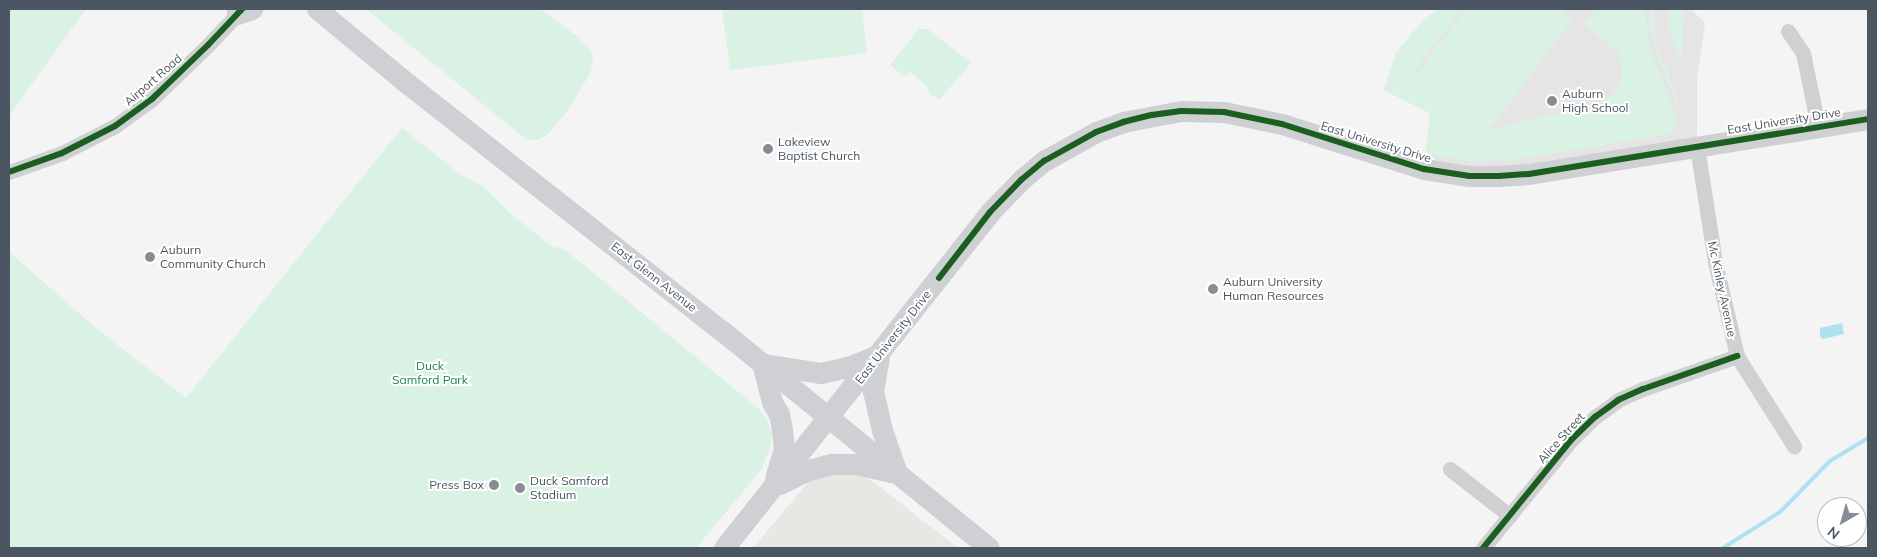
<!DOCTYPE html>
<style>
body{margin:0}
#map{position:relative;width:1877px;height:557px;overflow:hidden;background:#f4f4f4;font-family:Mulish,sans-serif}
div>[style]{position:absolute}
.commercial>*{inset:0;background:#e8e7e3}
.education>*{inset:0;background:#e6e5e6}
.green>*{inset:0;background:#d9f2e3}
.water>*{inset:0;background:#aee2f0}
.stream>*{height:4px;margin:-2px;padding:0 2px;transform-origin:2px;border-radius:2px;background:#aee2f0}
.street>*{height:15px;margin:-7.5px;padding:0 7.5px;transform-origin:7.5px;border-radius:7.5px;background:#ced0d2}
.secondary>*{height:21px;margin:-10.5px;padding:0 10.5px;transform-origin:10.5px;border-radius:10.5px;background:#ced0d4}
.cycleway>*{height:6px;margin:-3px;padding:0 3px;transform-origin:3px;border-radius:3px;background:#1b5e20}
.dots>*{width:14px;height:14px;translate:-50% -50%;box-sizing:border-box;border:2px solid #fff;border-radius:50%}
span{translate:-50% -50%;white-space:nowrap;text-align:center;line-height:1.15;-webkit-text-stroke:4px #fff;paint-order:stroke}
.street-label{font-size:12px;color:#4a5661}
.poi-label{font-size:12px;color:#4a5661}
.left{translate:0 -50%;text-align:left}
.right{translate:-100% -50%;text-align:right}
.park-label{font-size:12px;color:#17864f}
.frame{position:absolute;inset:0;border:10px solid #4a5661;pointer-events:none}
.north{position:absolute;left:1817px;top:497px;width:50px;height:50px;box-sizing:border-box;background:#fff;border:1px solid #b7bbc0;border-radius:50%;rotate:218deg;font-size:14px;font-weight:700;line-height:20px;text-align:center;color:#4a5661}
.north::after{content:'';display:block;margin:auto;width:18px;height:22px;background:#868d94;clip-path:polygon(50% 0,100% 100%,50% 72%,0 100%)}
</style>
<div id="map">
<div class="commercial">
<div style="clip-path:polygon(862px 473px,958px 548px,753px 548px,810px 480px,819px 475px)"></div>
</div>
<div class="education">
<div style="clip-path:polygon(1441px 9px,1691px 9px,1705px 23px,1697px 79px,1697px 147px,1529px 174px,1424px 169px,1430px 113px,1384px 90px,1396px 53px,1426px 17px)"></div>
</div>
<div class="green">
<div style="clip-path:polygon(9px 9px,86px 9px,9px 116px)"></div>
<div style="clip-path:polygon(366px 9px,540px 9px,577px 36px,590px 49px,593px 58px,591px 72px,568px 110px,550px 132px,539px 140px,527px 140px)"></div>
<div style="clip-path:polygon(722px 9px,862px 9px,867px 53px,730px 70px)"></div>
<div style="clip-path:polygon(1442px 9px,1462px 9px,1415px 70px,1417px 73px,1466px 9px,1559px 9px,1573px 19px,1490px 128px,1502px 128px,1541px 116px,1577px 114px,1598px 107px,1614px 93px,1621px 82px,1622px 64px,1618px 52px,1584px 24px,1596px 9px,1645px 9px,1651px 53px,1672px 104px,1677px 125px,1668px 134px,1514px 160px,1466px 161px,1426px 153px,1430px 113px,1384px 90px,1396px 53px,1426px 17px)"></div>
<div style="clip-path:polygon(1649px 9px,1653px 9px,1657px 47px,1678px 100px,1677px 104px,1658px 59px,1650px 26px)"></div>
<div style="clip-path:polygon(1670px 9px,1683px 9px,1682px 56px,1679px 58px,1668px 19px)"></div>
<div style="clip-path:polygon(919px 29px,928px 29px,971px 63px,940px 99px,931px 95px,925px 84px,910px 72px,905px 77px,890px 65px)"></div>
<div style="clip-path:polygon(402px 128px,461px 175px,483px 186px,512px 215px,554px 248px,558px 247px,568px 252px,759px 409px,767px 420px,772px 435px,770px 448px,761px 470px,696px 548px,9px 548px,9px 252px,96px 328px,186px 398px)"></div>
</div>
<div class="water">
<div style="clip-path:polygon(1842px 323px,1844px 334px,1823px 339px,1820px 337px,1820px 328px)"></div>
</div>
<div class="stream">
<div style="left:1723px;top:548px;width:67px;rotate:-32.3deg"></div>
<div style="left:1780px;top:512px;width:71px;rotate:-45.6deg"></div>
<div style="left:1830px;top:461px;width:44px;rotate:-31.2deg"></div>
</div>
<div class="street">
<div style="left:1788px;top:31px;width:27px;rotate:56deg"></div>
<div style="left:1803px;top:53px;width:75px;rotate:78.4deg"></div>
<div style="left:1697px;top:147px;width:116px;rotate:81.1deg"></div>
<div style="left:1715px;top:262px;width:97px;rotate:76.8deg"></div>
<div style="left:1737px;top:356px;width:107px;rotate:57.7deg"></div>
<div style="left:9px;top:172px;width:56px;rotate:-19.7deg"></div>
<div style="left:62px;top:153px;width:59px;rotate:-27deg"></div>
<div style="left:115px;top:126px;width:46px;rotate:-36.1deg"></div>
<div style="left:152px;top:99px;width:78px;rotate:-44deg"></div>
<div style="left:208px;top:45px;width:50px;rotate:-46.6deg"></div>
<div style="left:1450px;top:469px;width:76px;rotate:38.1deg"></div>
<div style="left:1483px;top:548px;width:141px;rotate:-50.8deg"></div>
<div style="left:1572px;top:439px;width:32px;rotate:-44deg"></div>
<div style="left:1595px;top:417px;width:29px;rotate:-36deg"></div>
<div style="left:1618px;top:400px;width:27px;rotate:-24deg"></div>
<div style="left:1643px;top:389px;width:100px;rotate:-19.3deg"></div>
</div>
<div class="secondary">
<div style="left:237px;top:9px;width:5px;rotate:90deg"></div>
<div style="left:237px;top:14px;width:16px;rotate:-18deg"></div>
<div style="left:317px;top:9px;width:118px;rotate:39.5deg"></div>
<div style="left:408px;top:84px;width:398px;rotate:38.2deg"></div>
<div style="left:721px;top:330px;width:345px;rotate:39.1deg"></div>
<div style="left:879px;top:357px;width:35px;rotate:100deg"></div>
<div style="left:873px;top:391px;width:40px;rotate:77deg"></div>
<div style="left:882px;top:430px;width:46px;rotate:70.8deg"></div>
<div style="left:762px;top:363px;width:40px;rotate:75.6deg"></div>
<div style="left:772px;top:402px;width:14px;rotate:60deg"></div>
<div style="left:779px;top:414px;width:16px;rotate:79deg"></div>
<div style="left:782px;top:430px;width:19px;rotate:84deg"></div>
<div style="left:784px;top:449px;width:30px;rotate:107deg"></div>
<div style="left:764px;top:364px;width:58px;rotate:9deg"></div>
<div style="left:821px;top:373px;width:28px;rotate:-13deg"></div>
<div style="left:848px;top:367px;width:31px;rotate:-22deg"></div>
<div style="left:780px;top:484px;width:28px;rotate:-27deg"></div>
<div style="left:805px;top:471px;width:28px;rotate:-15deg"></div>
<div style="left:832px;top:464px;width:24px"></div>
<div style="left:856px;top:464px;width:37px;rotate:13deg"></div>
<div style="left:724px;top:548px;width:429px;rotate:-51.6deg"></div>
<div style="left:990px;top:212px;width:45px;rotate:-45.9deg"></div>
<div style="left:1021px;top:180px;width:30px;rotate:-40deg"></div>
<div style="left:1044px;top:161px;width:60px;rotate:-29.1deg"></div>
<div style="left:1096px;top:132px;width:29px;rotate:-20deg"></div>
<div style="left:1123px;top:122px;width:59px;rotate:-10.7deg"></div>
<div style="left:1181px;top:111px;width:43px;rotate:1.3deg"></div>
<div style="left:1224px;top:112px;width:59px;rotate:11.7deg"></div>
<div style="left:1282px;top:124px;width:149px;rotate:17.6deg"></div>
<div style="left:1424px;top:169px;width:46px;rotate:8.8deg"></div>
<div style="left:1469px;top:176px;width:30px"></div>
<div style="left:1499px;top:176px;width:30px;rotate:-4deg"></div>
<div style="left:1529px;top:174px;width:343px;rotate:-9.2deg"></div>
</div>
<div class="cycleway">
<div style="left:9px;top:172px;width:56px;rotate:-19.7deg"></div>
<div style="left:62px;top:153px;width:59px;rotate:-27deg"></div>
<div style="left:115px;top:126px;width:46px;rotate:-36.1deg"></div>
<div style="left:152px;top:99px;width:78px;rotate:-44deg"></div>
<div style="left:208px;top:45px;width:50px;rotate:-46.6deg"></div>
<div style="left:939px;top:278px;width:83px;rotate:-52.3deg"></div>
<div style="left:990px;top:212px;width:45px;rotate:-45.9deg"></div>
<div style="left:1021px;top:180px;width:30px;rotate:-40deg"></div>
<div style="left:1044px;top:161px;width:60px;rotate:-29.1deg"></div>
<div style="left:1096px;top:132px;width:29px;rotate:-20deg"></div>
<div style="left:1123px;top:122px;width:30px;rotate:-14deg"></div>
<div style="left:1152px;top:115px;width:29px;rotate:-8deg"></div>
<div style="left:1181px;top:111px;width:43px;rotate:1.3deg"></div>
<div style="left:1224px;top:112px;width:59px;rotate:11.7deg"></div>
<div style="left:1282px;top:124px;width:149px;rotate:17.6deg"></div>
<div style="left:1424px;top:169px;width:46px;rotate:8.8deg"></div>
<div style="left:1469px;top:176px;width:30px"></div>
<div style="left:1499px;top:176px;width:30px;rotate:-4deg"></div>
<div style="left:1529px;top:174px;width:343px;rotate:-9.2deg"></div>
<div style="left:1483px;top:548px;width:141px;rotate:-50.8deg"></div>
<div style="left:1572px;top:439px;width:32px;rotate:-44deg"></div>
<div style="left:1595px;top:417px;width:29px;rotate:-36deg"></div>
<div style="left:1618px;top:400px;width:27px;rotate:-24deg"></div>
<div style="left:1643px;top:389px;width:100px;rotate:-19.3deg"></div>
</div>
<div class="dots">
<div style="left:1552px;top:101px;background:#868d94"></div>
<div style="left:768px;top:149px;background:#868d94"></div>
<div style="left:150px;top:257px;background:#868d94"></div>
<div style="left:1213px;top:289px;background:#868d94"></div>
<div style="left:494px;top:485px;background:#868d94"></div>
<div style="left:520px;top:488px;background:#868d94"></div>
</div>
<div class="street-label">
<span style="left:153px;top:80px;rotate:-41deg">Airport Road</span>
<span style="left:1784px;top:121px;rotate:-9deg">East University Drive</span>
<span style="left:1376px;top:142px;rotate:17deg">East University Drive</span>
<span style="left:654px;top:277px;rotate:38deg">East Glenn Avenue</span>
<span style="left:1722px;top:289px;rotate:78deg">Mc Kinley Avenue</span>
<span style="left:893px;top:337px;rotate:-52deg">East University Drive</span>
<span style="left:1561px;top:438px;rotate:-48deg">Alice Street</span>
</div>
<div class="poi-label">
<span class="left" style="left:1562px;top:101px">Auburn<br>High School</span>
<span class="left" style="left:778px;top:149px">Lakeview<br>Baptist Church</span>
<span class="left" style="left:160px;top:257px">Auburn<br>Community Church</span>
<span class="left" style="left:1223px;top:289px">Auburn University<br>Human Resources</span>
<span class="left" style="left:530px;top:488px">Duck Samford<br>Stadium</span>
<span class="right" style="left:484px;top:485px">Press Box</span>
</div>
<div class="park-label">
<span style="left:430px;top:373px">Duck<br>Samford Park</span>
</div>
<div class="frame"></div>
<div class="north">N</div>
</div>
